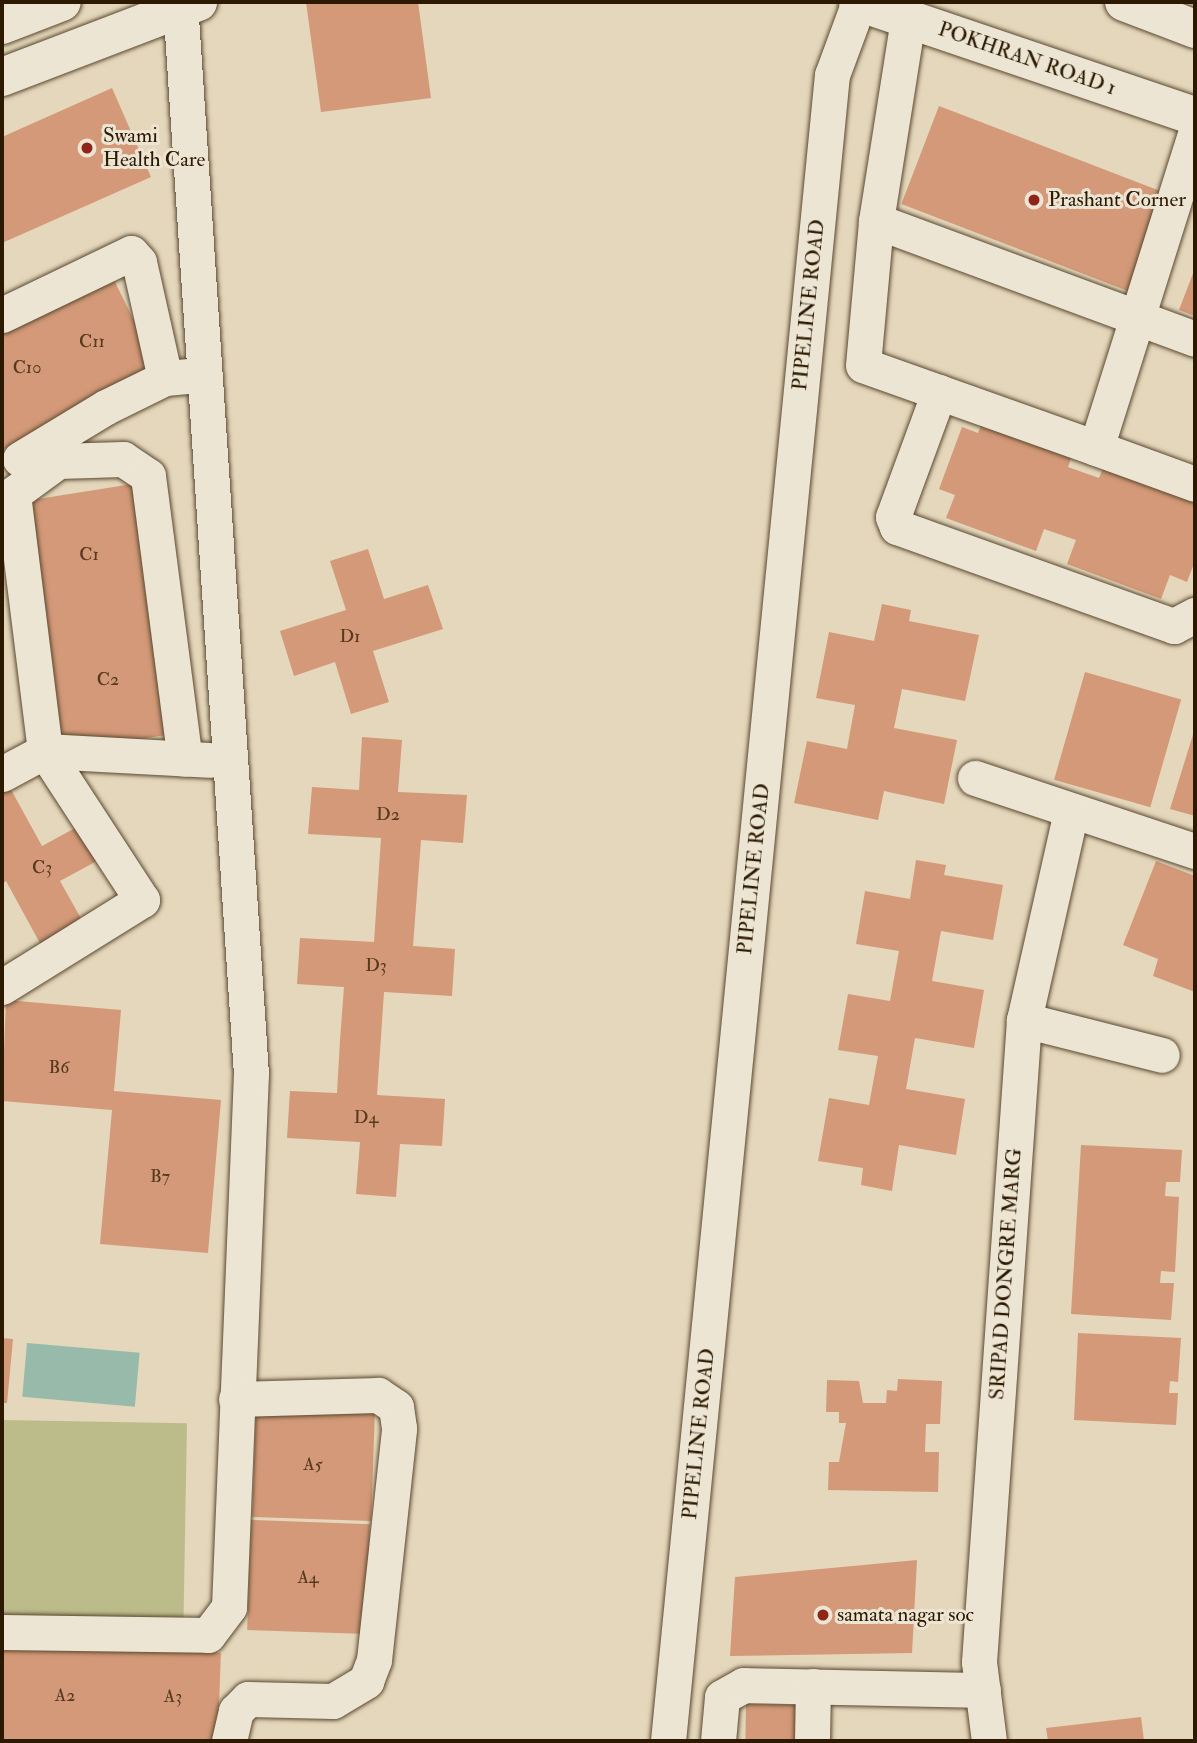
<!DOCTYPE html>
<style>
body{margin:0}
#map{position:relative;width:1197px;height:1743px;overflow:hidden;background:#e4d7bb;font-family:"IM FELL Double Pica",serif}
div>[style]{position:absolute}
.green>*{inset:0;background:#bcbc8b;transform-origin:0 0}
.water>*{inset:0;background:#97baaa;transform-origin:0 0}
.building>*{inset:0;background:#d39978;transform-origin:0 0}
.roads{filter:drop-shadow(0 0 2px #5a482f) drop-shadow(0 0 2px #5a482f)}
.minor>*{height:35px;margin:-17.5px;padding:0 17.5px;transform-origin:17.5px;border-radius:17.5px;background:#ede5d3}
.tertiary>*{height:38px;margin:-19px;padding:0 19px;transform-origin:19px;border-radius:19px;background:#ede5d3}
.secondary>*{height:38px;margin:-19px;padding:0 19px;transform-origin:19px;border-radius:19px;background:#ede5d3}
.dots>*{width:19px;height:19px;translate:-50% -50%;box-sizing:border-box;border:4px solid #ede5d3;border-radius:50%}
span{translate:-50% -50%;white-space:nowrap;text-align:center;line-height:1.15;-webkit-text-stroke:6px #ede5d3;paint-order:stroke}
.number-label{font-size:18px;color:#56391e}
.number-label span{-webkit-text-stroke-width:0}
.street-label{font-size:21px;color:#2c1900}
.poi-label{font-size:21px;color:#2c1900}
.left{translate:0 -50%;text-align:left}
.frame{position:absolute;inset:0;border:4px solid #2c1900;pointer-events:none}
</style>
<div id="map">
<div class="green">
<div style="left:2px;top:1420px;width:185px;height:195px;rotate:1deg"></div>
</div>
<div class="water">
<div style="left:27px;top:1343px;width:113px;height:54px;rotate:5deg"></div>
</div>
<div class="building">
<div style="clip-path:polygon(306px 2px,418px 2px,431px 98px,321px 112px)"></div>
<div style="clip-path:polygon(112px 88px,151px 177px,2px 243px,2px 137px)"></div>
<div style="left:939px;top:106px;width:246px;height:105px;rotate:21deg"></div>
<div style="clip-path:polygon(1195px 268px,1195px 316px,1179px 310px)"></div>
<div style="clip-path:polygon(109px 270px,159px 371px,2px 450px,2px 324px)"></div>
<div style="clip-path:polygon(985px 415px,1075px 448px,1068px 467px,1099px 478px,1108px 456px,1195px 488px,1195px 561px,1187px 582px,1170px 575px,1161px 599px,1067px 564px,1076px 540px,1044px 529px,1036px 551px,946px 518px,955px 495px,939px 489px,962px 427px,978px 433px)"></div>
<div style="left:139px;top:483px;width:253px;height:120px;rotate:81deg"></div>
<div style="clip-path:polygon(368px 549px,384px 599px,428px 585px,443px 629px,373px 651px,389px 702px,351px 714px,335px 662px,294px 676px,280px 631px,346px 610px,330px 561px)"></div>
<div style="clip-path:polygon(882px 604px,911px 610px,909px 621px,979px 635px,965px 701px,902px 689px,894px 728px,957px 740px,944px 804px,884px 791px,878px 820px,794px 803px,807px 741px,847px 749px,855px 705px,816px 698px,829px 632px,874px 641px)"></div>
<div style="left:1085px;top:672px;width:100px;height:112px;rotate:16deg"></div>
<div style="clip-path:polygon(1195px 728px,1195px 816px,1170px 809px)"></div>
<div style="clip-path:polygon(362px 737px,402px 740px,398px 792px,467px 795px,463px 843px,421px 840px,413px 946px,455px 949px,452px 996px,384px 992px,377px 1095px,445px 1099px,442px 1146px,400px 1144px,396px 1197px,356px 1194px,360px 1142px,287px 1138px,290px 1091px,337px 1093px,340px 1040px,344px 987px,297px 984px,300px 938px,374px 942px,381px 838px,308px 834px,312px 787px,359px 790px)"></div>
<div style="clip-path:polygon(9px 786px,42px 846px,88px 821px,106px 856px,60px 881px,83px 922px,41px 945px,6px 881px,2px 884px,2px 790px)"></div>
<div style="clip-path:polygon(916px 860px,946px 865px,944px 875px,1003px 885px,993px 940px,941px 931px,932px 981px,984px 990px,974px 1048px,915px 1038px,906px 1089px,965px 1099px,956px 1155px,899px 1145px,892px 1191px,861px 1185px,863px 1168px,818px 1161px,829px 1098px,869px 1105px,878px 1056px,838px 1050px,848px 994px,890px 1001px,899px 951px,856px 944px,865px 891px,910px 899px)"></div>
<div style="clip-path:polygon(1156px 861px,1195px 876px,1195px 992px,1153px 976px,1158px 959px,1123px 945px)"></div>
<div style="clip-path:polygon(6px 1000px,121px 1010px,114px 1091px,221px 1100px,208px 1253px,100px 1244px,112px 1110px,2px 1101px)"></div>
<div style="clip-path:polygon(1081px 1145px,1182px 1150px,1180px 1182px,1166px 1182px,1165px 1196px,1179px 1197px,1175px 1272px,1161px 1271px,1160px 1283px,1174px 1283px,1171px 1320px,1071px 1314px)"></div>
<div style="clip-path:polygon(1078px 1333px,1181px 1338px,1178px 1382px,1170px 1381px,1169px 1393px,1178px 1393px,1176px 1425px,1074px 1420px)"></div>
<div style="clip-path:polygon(2px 1338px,13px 1339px,7px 1403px,2px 1403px)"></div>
<div style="clip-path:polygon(898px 1379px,942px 1381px,940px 1424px,926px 1424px,925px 1452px,939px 1452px,938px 1492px,828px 1490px,829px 1462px,839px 1462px,846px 1423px,839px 1423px,839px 1412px,826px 1412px,827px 1380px,859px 1381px,863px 1403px,886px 1403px,887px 1390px,897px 1391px)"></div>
<div style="left:256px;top:1407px;width:119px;height:110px;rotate:2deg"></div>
<div style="left:251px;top:1520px;width:119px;height:110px;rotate:2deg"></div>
<div style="clip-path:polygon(917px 1560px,912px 1653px,730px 1656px,735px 1577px)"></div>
<div style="left:2px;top:1645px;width:219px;height:96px;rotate:2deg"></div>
<div style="left:746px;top:1704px;width:52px;height:37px;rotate:1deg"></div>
<div style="clip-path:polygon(1141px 1717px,1144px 1741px,1048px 1741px,1046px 1728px)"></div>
</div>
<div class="roads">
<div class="minor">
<div style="left:1195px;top:134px;width:329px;rotate:107.5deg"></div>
<div style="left:1096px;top:448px;width:105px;rotate:20deg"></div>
<div style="left:876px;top:221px;width:204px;rotate:-81deg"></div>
<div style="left:2px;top:315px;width:143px;rotate:-25.7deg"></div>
<div style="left:131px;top:253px;width:12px;rotate:48deg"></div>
<div style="left:139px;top:262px;width:119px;rotate:77.4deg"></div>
<div style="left:939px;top:392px;width:133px;rotate:110.2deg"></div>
<div style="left:893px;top:517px;width:11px;rotate:68deg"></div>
<div style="left:897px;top:527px;width:294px;rotate:19.7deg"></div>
<div style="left:1174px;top:626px;width:24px;rotate:-28deg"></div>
<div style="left:1096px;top:448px;width:247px;rotate:-160.4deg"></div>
<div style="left:863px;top:365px;width:145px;rotate:-84.8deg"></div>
<div style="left:876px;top:221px;width:340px;rotate:20.3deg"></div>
<div style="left:20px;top:459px;width:100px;rotate:-31.2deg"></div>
<div style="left:106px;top:407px;width:66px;rotate:-26.2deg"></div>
<div style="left:165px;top:378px;width:22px;rotate:-5deg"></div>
<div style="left:2px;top:774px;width:49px;rotate:-28.1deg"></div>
<div style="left:45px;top:751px;width:164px;rotate:3.1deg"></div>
<div style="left:975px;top:778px;width:232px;rotate:18.4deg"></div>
<div style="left:2px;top:987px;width:165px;rotate:-31.9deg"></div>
<div style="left:142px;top:900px;width:178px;rotate:-123.1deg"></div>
<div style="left:45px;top:751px;width:259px;rotate:-97.1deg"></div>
<div style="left:13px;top:494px;width:56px;rotate:-36.3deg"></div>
<div style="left:58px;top:461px;width:65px;rotate:-1.8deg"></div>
<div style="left:123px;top:459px;width:30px;rotate:34deg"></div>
<div style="left:148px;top:476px;width:285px;rotate:82.6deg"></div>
<div style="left:1024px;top:1020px;width:142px;rotate:14.2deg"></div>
<div style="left:2px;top:1632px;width:206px;rotate:0.8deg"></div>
<div style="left:208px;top:1635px;width:35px;rotate:-53deg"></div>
<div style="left:229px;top:1607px;width:533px;rotate:-87.64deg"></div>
<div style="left:251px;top:1074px;width:1074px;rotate:-93.79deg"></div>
<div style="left:229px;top:1741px;width:31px;rotate:-77deg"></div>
<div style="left:236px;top:1711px;width:17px;rotate:-45deg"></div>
<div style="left:248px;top:1699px;width:85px;rotate:1.3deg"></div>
<div style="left:333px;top:1701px;width:39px;rotate:-31deg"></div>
<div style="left:366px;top:1681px;width:22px;rotate:-69deg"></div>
<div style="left:374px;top:1660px;width:233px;rotate:-83.8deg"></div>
<div style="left:399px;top:1428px;width:21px;rotate:-98deg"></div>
<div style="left:396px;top:1407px;width:22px;rotate:-146deg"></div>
<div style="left:378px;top:1395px;width:142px;rotate:178.4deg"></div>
<div style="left:668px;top:1741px;width:1674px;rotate:-84.38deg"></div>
<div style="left:832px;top:75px;width:78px;rotate:-69.7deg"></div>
<div style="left:718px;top:1741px;width:44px;rotate:-84.8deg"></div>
<div style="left:722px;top:1697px;width:25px;rotate:-29deg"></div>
<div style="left:744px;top:1685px;width:239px;rotate:1.2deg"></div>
<div style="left:812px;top:1741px;width:55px;rotate:-89deg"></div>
<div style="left:989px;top:1741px;width:80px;rotate:-97.2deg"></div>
<div style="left:979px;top:1662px;width:644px;rotate:-85.99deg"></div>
<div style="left:1024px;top:1020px;width:214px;rotate:-77.3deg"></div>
</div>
<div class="tertiary">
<div style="left:2px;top:25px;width:64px;rotate:-21deg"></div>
<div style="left:2px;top:77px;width:210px;rotate:-20.9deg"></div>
</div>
<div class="secondary">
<div style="left:858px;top:2px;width:356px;rotate:18.7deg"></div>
<div style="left:1124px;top:2px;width:76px;rotate:20.8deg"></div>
</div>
</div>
<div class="dots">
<div style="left:87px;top:148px;background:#8f2418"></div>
<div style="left:1034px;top:200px;background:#8f2418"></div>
<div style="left:823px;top:1615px;background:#8f2418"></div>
</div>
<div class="number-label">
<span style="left:92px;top:342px">C11</span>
<span style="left:27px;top:368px">C10</span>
<span style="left:89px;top:555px">C1</span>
<span style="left:350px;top:637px">D1</span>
<span style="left:108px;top:680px">C2</span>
<span style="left:388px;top:815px">D2</span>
<span style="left:42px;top:868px">C3</span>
<span style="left:376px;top:966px">D3</span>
<span style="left:59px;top:1068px">B6</span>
<span style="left:366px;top:1118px">D4</span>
<span style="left:160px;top:1177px">B7</span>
<span style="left:313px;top:1465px">A5</span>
<span style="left:308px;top:1578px">A4</span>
<span style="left:65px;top:1696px">A2</span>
<span style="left:173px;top:1697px">A3</span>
</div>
<div class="street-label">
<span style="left:1027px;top:59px;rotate:19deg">POKHRAN ROAD 1</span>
<span style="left:809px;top:305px;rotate:-84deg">PIPELINE ROAD</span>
<span style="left:754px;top:869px;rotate:-84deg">PIPELINE ROAD</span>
<span style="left:1006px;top:1274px;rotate:-86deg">SRIPAD DONGRE MARG</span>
<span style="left:699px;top:1434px;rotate:-84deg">PIPELINE ROAD</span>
</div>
<div class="poi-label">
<span class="left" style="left:103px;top:148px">Swami<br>Health Care</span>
<span class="left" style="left:1048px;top:200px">Prashant Corner</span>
<span class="left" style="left:837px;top:1615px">samata nagar soc</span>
</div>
<div class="frame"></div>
</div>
